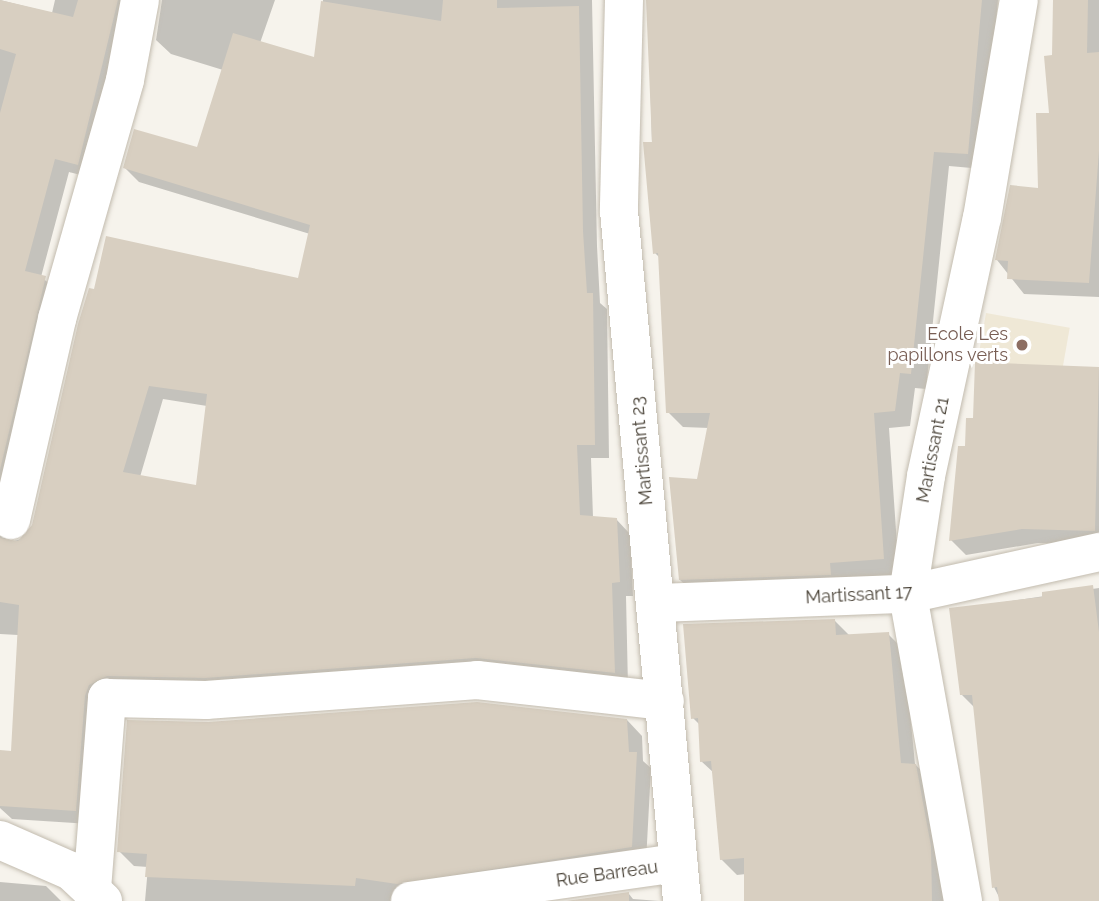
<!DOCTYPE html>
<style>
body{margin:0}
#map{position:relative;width:1099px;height:901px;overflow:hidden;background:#f6f3ec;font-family:Raleway,sans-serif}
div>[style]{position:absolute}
.education>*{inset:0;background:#efe8d6;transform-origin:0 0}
.shadow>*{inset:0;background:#0003}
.building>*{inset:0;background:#d8cfc1}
.roads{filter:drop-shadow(0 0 2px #c2bbae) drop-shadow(0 0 2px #c2bbae)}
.street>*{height:38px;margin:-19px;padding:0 19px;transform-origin:19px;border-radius:19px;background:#fff}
.dots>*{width:19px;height:19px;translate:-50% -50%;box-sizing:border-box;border:4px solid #fff;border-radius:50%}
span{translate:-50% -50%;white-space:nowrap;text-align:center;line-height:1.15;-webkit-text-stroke:6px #fff;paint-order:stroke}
.education-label{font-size:18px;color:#785e54}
.right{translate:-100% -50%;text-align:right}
.street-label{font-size:18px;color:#4b4439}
</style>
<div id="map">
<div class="education">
<div style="left:986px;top:313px;width:85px;height:50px;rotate:10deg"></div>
</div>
<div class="shadow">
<div style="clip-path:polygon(evenodd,0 0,52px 13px,55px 0,137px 0,92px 178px,69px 172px,41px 277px,60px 292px,3px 530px,7px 543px,28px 537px,34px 526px,80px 325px,299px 280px,310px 234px,139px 182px,125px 168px,199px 149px,223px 70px,171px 54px,156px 40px,162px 0,275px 0,260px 43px,316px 60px,323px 0,592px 0,597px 246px,600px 303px,607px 309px,609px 458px,591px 458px,593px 517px,616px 519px,630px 534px,633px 596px,626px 596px,628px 687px,122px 690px,90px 824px,12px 819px,0 808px,0 762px,12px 753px,18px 635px,0 634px,0 0,163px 399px,207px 406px,197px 487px,140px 477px,163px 399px)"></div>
<div style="clip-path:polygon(648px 0,998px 0,983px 169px,949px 166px,926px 389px,915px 388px,910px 426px,889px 428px,899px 574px,696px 595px,680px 580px,709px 428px,683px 427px,668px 412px,660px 258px,655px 253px)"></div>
<div style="clip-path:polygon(1055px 0,1099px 0,1099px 297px,1024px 294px,997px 260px,1040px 189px,1051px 114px)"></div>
<div style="clip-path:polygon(977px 364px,1099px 369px,1099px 545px,1038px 543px,966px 555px,951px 540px,974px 420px)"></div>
<div style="clip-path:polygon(1099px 588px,1099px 901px,1001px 901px,994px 887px,975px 708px,962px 695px,951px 610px)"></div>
<div style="clip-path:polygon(834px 620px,850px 636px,888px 634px,904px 650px,915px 764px,931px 781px,947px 901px,746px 901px,746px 874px,737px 875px,721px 859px,714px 773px,701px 761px,700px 725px,693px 718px)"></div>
<div style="clip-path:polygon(627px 720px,642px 736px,643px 761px,651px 768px,646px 862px,413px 901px,145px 901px,148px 867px,134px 866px,119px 851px,208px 724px)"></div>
<div style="clip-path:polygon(0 882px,46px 886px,61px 901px,0 901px)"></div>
<div style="clip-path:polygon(629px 894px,633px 899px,660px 901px,578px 901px)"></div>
</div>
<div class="building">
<div style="clip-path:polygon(0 0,73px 17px,78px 0,118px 0,78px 165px,55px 159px,25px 271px,46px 276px,0 470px,0 113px,16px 54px,0 49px)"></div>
<div style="clip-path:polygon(evenodd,443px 0,497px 0,497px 8px,579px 6px,583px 231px,587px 293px,593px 293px,595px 445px,577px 445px,580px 515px,617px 518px,620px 582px,612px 583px,615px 673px,476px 658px,205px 678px,107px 676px,89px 685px,85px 696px,76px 811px,0 806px,0 750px,11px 751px,19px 605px,0 602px,0 538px,18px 541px,32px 525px,78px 324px,89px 288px,94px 289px,106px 236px,298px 278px,310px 225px,123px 168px,134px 129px,197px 147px,233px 33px,314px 57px,321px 1px,441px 21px,443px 0,149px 386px,207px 394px,196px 485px,123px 472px,149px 386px)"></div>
<div style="clip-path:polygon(646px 0,982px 0,968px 154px,934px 152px,911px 374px,900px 373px,895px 411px,874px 413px,884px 559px,830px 563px,831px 575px,679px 580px,669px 477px,697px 479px,710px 413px,666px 413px,658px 253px,653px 254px,643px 142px,652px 142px)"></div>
<div style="clip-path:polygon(1053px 0,1088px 0,1087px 53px,1099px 52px,1099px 151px,1089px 283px,1007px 279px,1008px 261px,995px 260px,1010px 185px,1038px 188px,1036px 113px,1049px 113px,1044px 56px,1052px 55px)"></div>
<div style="clip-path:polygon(975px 362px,1099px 367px,1095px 531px,1022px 529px,949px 541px,958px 446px,965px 446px,966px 418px,973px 418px)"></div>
<div style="clip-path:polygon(1093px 585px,1099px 632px,1099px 901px,999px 901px,997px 887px,992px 888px,972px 695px,960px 695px,949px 608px,1042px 597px,1042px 592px)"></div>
<div style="clip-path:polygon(835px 619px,836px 635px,889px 632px,901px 763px,916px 764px,931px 846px,932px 901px,744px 901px,744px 858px,720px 860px,711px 761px,700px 762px,698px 718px,691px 719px,683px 624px)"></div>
<div style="clip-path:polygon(477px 702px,627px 719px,629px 752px,637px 752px,632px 847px,397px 884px,356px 878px,355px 886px,145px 877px,147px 854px,117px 852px,127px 720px,208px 722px)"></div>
<div style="clip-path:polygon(629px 892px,629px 901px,566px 901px)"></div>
</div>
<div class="roads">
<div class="street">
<div style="left:624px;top:0;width:211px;rotate:91.4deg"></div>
<div style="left:619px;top:211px;width:693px;rotate:84.78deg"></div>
<div style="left:11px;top:520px;width:206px;rotate:-77.1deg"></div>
<div style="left:57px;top:319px;width:248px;rotate:-74.1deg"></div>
<div style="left:125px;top:80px;width:81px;rotate:-79.4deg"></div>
<div style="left:657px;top:603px;width:251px;rotate:-2.1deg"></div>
<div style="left:908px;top:594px;width:196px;rotate:-12.4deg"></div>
<div style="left:0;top:840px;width:77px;rotate:23.6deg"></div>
<div style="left:71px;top:871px;width:44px;rotate:43.2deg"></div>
<div style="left:92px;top:889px;width:192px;rotate:-85.5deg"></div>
<div style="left:107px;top:698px;width:99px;rotate:1.2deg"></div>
<div style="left:206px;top:700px;width:272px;rotate:-4.2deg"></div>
<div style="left:477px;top:680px;width:189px;rotate:6.4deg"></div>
<div style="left:410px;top:901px;width:271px;rotate:-8.1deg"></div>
<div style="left:963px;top:901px;width:312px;rotate:-100.2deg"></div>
<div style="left:908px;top:594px;width:119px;rotate:-81.3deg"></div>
<div style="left:926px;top:476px;width:264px;rotate:-77.8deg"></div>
<div style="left:982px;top:218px;width:221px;rotate:-80.4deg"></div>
</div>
</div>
<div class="dots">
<div style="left:1022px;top:345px;background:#8d6e63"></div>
</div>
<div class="education-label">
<span class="right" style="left:1008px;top:345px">Ecole Les<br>papillons verts</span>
</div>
<div class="street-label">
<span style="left:933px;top:450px;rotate:-79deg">Martissant 21</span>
<span style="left:642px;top:451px;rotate:-95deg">Martissant 23</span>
<span style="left:859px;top:595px;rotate:-3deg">Martissant 17</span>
<span style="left:607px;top:874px;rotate:-8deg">Rue Barreau</span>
</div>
</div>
